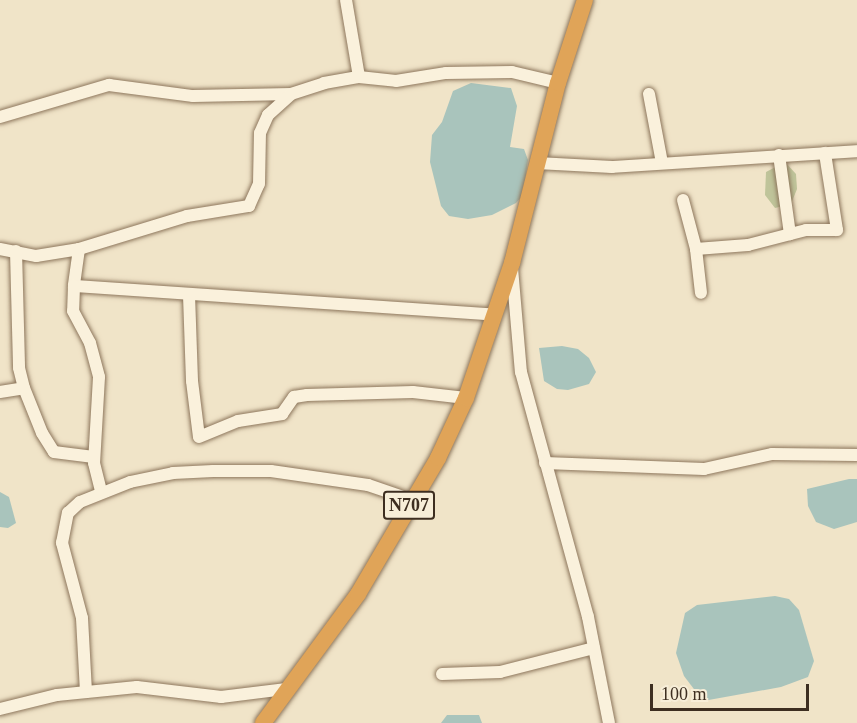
<!DOCTYPE html>
<style>
body{margin:0}
#map{position:relative;width:857px;height:723px;overflow:hidden;background:#f0e4c8;font-family:"Times New Roman",serif}
div>[style]{position:absolute}
.cemetery>*{inset:0;background:#bfc49a}
.water>*{inset:0;background:#a9c4bc}
.roads{filter:drop-shadow(0 0 2px #8d765c) drop-shadow(0 0 2px #8d765c)}
.minor>*{height:12px;margin:-6px;padding:0 6px;transform-origin:6px;border-radius:6px;background:#faf1dc}
.highway>*{height:16px;margin:-8px;padding:0 8px;transform-origin:8px;border-radius:8px;background:#e0a458}
span{translate:-50% -50%;white-space:nowrap;text-align:center;line-height:1.15;-webkit-text-stroke:6px #f7eed8;paint-order:stroke}
.shield-label span{padding:2px 4px;background:#f7eed8;border:2px solid;border-radius:4px;-webkit-text-stroke-width:0}
.shield-label{font-size:18px;color:#3d2e20;font-weight:700}
.scale{position:absolute;left:650px;top:684px;width:159px;height:27px;box-sizing:border-box;border:3px solid #3d2e20;border-top:0;padding-left:8px;font-size:18px;line-height:21px;white-space:nowrap;color:#3d2e20;-webkit-text-stroke:4px #f7eed8;paint-order:stroke}
</style>
<div id="map">
<div class="cemetery">
<div style="clip-path:polygon(785px 162px,796px 174px,797px 189px,791px 204px,775px 208px,765px 195px,766px 172px)"></div>
</div>
<div class="water">
<div style="clip-path:polygon(471px 83px,511px 88px,517px 106px,510px 147px,524px 149px,528px 160px,523px 195px,516px 203px,492px 215px,468px 219px,449px 216px,441px 206px,430px 162px,432px 135px,442px 122px,453px 91px)"></div>
<div style="clip-path:polygon(562px 346px,578px 349px,589px 358px,596px 372px,589px 384px,568px 390px,557px 389px,544px 381px,539px 348px)"></div>
<div style="clip-path:polygon(849px 479px,857px 479px,857px 522px,834px 529px,816px 522px,808px 506px,807px 489px)"></div>
<div style="clip-path:polygon(0 492px,9px 497px,16px 523px,8px 528px,0 527px)"></div>
<div style="clip-path:polygon(775px 596px,789px 599px,799px 610px,814px 661px,808px 677px,781px 687px,703px 701px,684px 676px,676px 653px,685px 613px,697px 605px)"></div>
<div style="clip-path:polygon(447px 715px,479px 715px,482px 723px,441px 723px)"></div>
</div>
<div class="roads">
<div class="minor">
<div style="left:346px;top:0;width:78px;rotate:80.4deg"></div>
<div style="left:649px;top:94px;width:70px;rotate:79.3deg"></div>
<div style="left:0;top:117px;width:114px;rotate:-16.4deg"></div>
<div style="left:109px;top:85px;width:85px;rotate:7.5deg"></div>
<div style="left:193px;top:96px;width:98px;rotate:-1.2deg"></div>
<div style="left:779px;top:155px;width:80px;rotate:82.1deg"></div>
<div style="left:537px;top:163px;width:75px;rotate:3.1deg"></div>
<div style="left:612px;top:167px;width:246px;rotate:-3.7deg"></div>
<div style="left:683px;top:200px;width:51px;rotate:75.1deg"></div>
<div style="left:696px;top:249px;width:44px;rotate:83.5deg"></div>
<div style="left:0;top:249px;width:37px;rotate:11deg"></div>
<div style="left:36px;top:256px;width:44px;rotate:-9.2deg"></div>
<div style="left:79px;top:249px;width:113px;rotate:-17deg"></div>
<div style="left:187px;top:216px;width:63px;rotate:-9.2deg"></div>
<div style="left:249px;top:206px;width:24px;rotate:-66deg"></div>
<div style="left:259px;top:184px;width:51px;rotate:-88.9deg"></div>
<div style="left:260px;top:133px;width:20px;rotate:-66deg"></div>
<div style="left:268px;top:115px;width:31px;rotate:-42deg"></div>
<div style="left:291px;top:94px;width:35px;rotate:-18deg"></div>
<div style="left:324px;top:83px;width:36px;rotate:-10deg"></div>
<div style="left:359px;top:77px;width:37px;rotate:6deg"></div>
<div style="left:396px;top:81px;width:51px;rotate:-9.1deg"></div>
<div style="left:446px;top:73px;width:66px;rotate:-0.9deg"></div>
<div style="left:512px;top:72px;width:47px;rotate:13.4deg"></div>
<div style="left:79px;top:249px;width:37px;rotate:98deg"></div>
<div style="left:74px;top:286px;width:421px;rotate:3.9deg"></div>
<div style="left:696px;top:249px;width:52px;rotate:-4.4deg"></div>
<div style="left:748px;top:245px;width:60px;rotate:-14.5deg"></div>
<div style="left:806px;top:230px;width:31px"></div>
<div style="left:837px;top:230px;width:78px;rotate:-98.9deg"></div>
<div style="left:16px;top:251px;width:117px;rotate:88.5deg"></div>
<div style="left:19px;top:368px;width:21px;rotate:76deg"></div>
<div style="left:24px;top:388px;width:48px;rotate:68.2deg"></div>
<div style="left:42px;top:433px;width:22px;rotate:58deg"></div>
<div style="left:54px;top:452px;width:40px;rotate:7.1deg"></div>
<div style="left:512px;top:268px;width:104px;rotate:85.1deg"></div>
<div style="left:521px;top:372px;width:254px;rotate:74.7deg"></div>
<div style="left:588px;top:617px;width:108px;rotate:78.8deg"></div>
<div style="left:74px;top:286px;width:25px;rotate:92deg"></div>
<div style="left:73px;top:311px;width:36px;rotate:62deg"></div>
<div style="left:90px;top:343px;width:35px;rotate:75deg"></div>
<div style="left:99px;top:377px;width:86px;rotate:93.3deg"></div>
<div style="left:94px;top:463px;width:29px;rotate:76deg"></div>
<div style="left:189px;top:295px;width:86px;rotate:88deg"></div>
<div style="left:192px;top:381px;width:56px;rotate:82.9deg"></div>
<div style="left:199px;top:437px;width:42px;rotate:-22.3deg"></div>
<div style="left:238px;top:421px;width:45px;rotate:-9deg"></div>
<div style="left:282px;top:414px;width:21px;rotate:-55deg"></div>
<div style="left:294px;top:397px;width:13px;rotate:-9deg"></div>
<div style="left:307px;top:395px;width:106px;rotate:-1.6deg"></div>
<div style="left:413px;top:392px;width:53px;rotate:6.5deg"></div>
<div style="left:0;top:392px;width:24px;rotate:-9deg"></div>
<div style="left:545px;top:463px;width:159px;rotate:2.2deg"></div>
<div style="left:704px;top:469px;width:70px;rotate:-12.4deg"></div>
<div style="left:772px;top:454px;width:85px;rotate:0.7deg"></div>
<div style="left:442px;top:674px;width:58px;rotate:-2deg"></div>
<div style="left:500px;top:672px;width:97px;rotate:-14.3deg"></div>
<div style="left:86px;top:692px;width:74px;rotate:-93.1deg"></div>
<div style="left:82px;top:618px;width:78px;rotate:-104.9deg"></div>
<div style="left:62px;top:543px;width:31px;rotate:-79deg"></div>
<div style="left:68px;top:513px;width:16px;rotate:-43deg"></div>
<div style="left:80px;top:502px;width:54px;rotate:-21.8deg"></div>
<div style="left:130px;top:482px;width:44px;rotate:-11.8deg"></div>
<div style="left:173px;top:473px;width:40px;rotate:-2.9deg"></div>
<div style="left:213px;top:471px;width:58px"></div>
<div style="left:271px;top:471px;width:98px;rotate:8.2deg"></div>
<div style="left:368px;top:485px;width:46px;rotate:18.8deg"></div>
<div style="left:0;top:709px;width:59px;rotate:-13.8deg"></div>
<div style="left:57px;top:695px;width:80px;rotate:-5.7deg"></div>
<div style="left:137px;top:687px;width:85px;rotate:6.8deg"></div>
<div style="left:221px;top:697px;width:64px;rotate:-7.1deg"></div>
</div>
<div class="highway">
<div style="left:263px;top:723px;width:160px;rotate:-53.6deg"></div>
<div style="left:358px;top:594px;width:158px;rotate:-59.5deg"></div>
<div style="left:438px;top:458px;width:66px;rotate:-65deg"></div>
<div style="left:466px;top:398px;width:143px;rotate:-71.2deg"></div>
<div style="left:512px;top:263px;width:186px;rotate:-75.7deg"></div>
<div style="left:558px;top:83px;width:87px;rotate:-72deg"></div>
</div>
</div>
<div class="shield-label">
<span style="left:409px;top:505px">N707</span>
</div>
<div class="scale">100 m</div>
</div>
